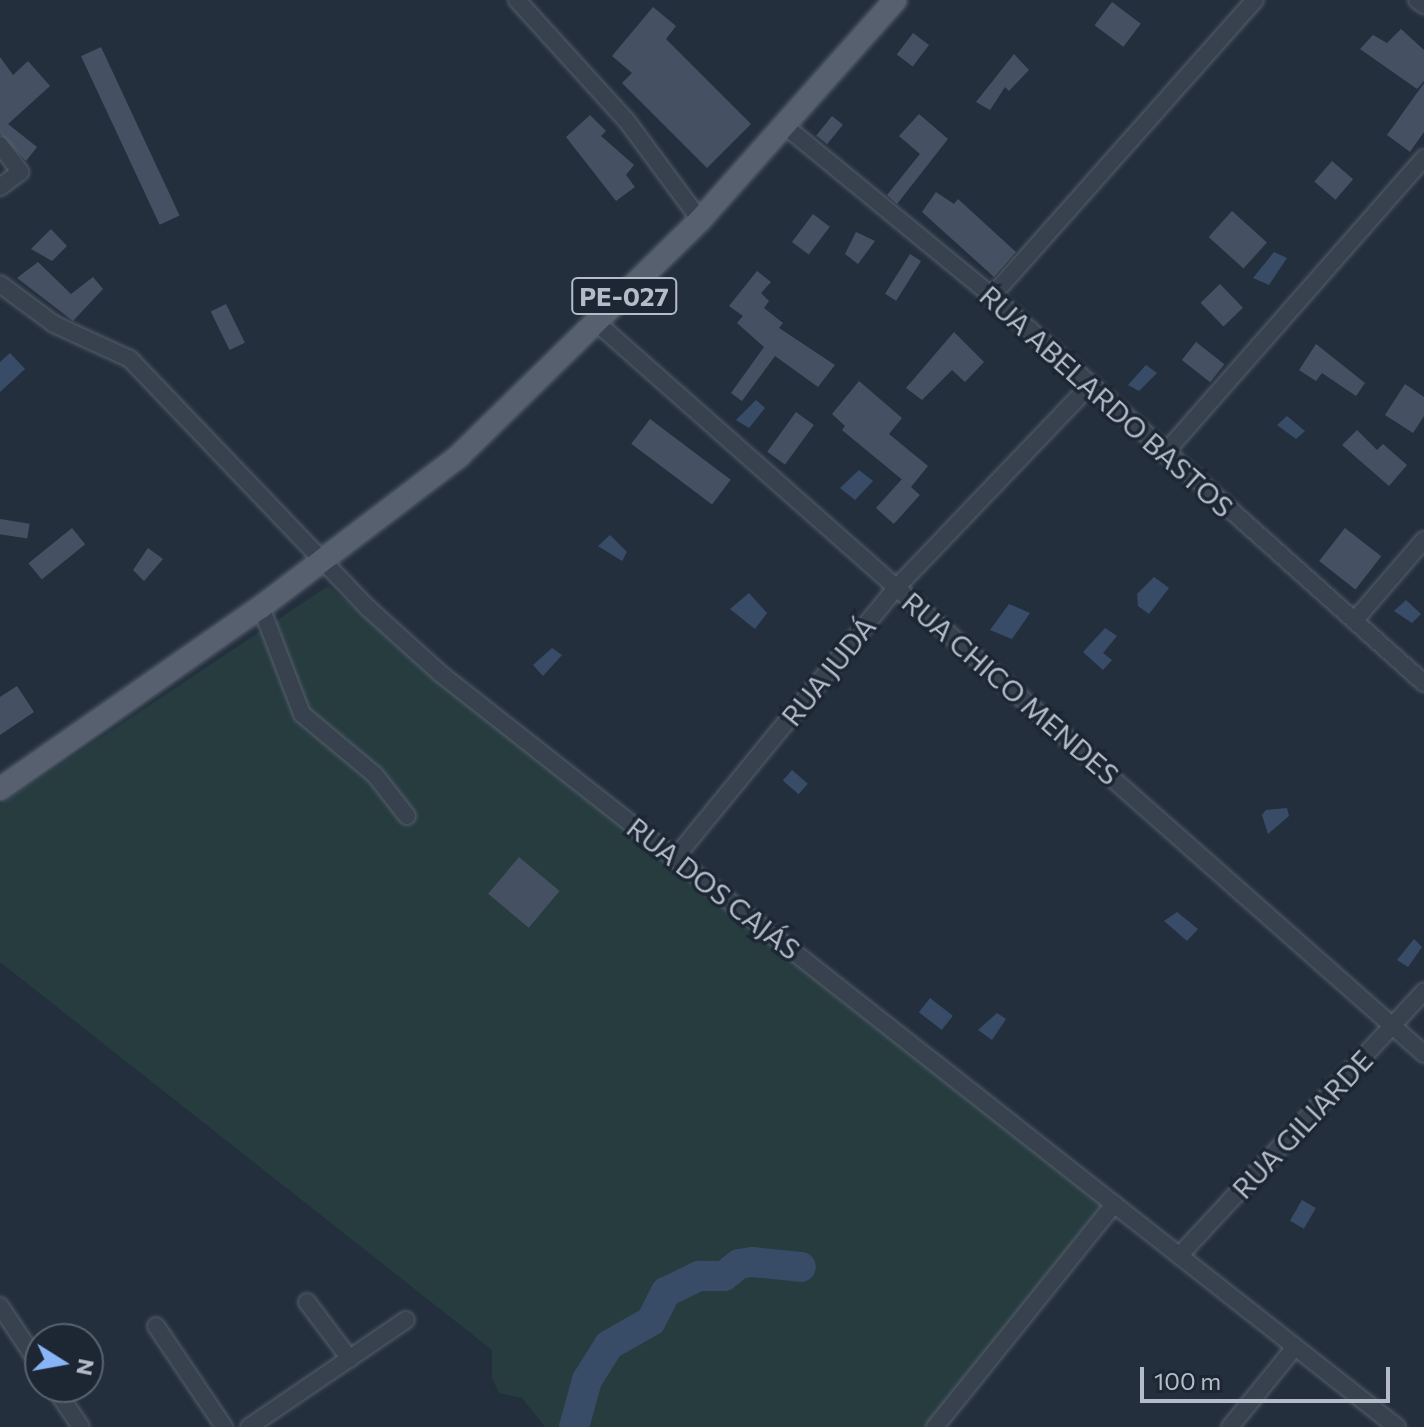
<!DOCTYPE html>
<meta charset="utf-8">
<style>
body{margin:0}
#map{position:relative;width:1424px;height:1427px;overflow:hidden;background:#242f3e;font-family:Commissioner,sans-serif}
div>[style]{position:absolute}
.green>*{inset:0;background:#263c3f}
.water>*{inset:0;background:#394c67;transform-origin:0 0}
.river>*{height:30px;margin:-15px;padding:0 15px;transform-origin:15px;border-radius:15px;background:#394c67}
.building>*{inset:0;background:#455162;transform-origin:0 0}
.roads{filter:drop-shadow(0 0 2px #565f6c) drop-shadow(0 0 2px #565f6c)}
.minor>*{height:16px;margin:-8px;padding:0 8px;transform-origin:8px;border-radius:8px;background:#38414e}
.major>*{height:22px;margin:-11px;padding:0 11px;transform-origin:11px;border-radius:11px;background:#56606e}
span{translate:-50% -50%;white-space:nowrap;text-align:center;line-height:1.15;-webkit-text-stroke:7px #1d2633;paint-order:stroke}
.shield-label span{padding:2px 6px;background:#1d2633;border:2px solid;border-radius:6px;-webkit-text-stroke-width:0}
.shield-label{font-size:26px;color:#b4bcc9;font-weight:700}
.street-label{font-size:28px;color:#b4bcc9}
.north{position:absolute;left:24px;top:1323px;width:80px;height:80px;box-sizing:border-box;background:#1d2633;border:2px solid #59626f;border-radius:50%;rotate:101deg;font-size:22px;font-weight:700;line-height:32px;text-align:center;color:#b4bcc9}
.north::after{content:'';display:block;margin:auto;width:28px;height:36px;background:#8ab4f8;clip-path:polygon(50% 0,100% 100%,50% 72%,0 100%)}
.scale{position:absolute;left:1140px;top:1367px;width:250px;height:36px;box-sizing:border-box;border:4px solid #b4bcc9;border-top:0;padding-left:10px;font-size:24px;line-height:28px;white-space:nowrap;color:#b4bcc9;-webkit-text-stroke:6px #1d2633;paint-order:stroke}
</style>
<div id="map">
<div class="green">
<div style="clip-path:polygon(328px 586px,680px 874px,1103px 1204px,925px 1427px,545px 1427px,522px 1398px,499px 1393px,492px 1378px,492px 1350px,0 962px,0 805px)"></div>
</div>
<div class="water">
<div style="clip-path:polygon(1274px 252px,1287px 258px,1269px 285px,1253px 278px)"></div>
<div style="clip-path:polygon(10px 353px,25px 369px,0 392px,0 362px)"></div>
<div style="clip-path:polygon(1146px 365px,1157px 373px,1139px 391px,1128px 385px)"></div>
<div style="clip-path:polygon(756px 400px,765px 408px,749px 428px,736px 420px)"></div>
<div style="clip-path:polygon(1287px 416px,1305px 431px,1296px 439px,1277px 425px)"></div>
<div style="clip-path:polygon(859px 470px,873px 481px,855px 500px,840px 488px)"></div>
<div style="clip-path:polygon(610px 535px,627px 552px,622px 561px,598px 546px)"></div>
<div style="clip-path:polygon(1154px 577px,1169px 588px,1149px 614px,1138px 606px,1137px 594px)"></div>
<div style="clip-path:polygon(749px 593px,767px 613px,755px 629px,730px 609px)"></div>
<div style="clip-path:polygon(1406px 600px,1421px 614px,1412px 623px,1394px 611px)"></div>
<div style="clip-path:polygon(1009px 604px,1030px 613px,1012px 639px,990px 630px)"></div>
<div style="clip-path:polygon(1105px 628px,1117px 636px,1103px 653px,1112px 660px,1103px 670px,1083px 652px)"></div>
<div style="clip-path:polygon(552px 648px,562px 655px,543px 676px,533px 665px)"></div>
<div style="left:792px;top:770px;width:21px;height:14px;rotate:41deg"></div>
<div style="clip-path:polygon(1287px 808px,1289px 816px,1268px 834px,1262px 815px,1266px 810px)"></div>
<div style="clip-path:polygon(1177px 912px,1198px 929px,1187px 941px,1164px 921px)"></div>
<div style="clip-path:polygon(1414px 939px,1422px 947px,1408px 967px,1397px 960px)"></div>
<div style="left:930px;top:998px;width:29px;height:18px;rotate:38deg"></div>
<div style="clip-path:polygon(997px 1013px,1006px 1019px,992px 1040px,978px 1030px)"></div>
<div style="left:1302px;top:1200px;width:16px;height:24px;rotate:30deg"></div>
</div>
<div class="river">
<div style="left:574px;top:1427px;width:49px;rotate:-74.5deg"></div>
<div style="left:587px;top:1380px;width:41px;rotate:-57.8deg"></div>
<div style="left:609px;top:1345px;width:48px;rotate:-29.7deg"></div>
<div style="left:651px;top:1321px;width:33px;rotate:-63deg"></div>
<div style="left:666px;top:1292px;width:37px;rotate:-26deg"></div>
<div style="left:699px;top:1276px;width:25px"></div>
<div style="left:724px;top:1276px;width:19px;rotate:-39deg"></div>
<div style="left:739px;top:1264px;width:13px;rotate:-9deg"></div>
<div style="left:752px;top:1262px;width:49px;rotate:5.8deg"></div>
</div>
<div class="building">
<div style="left:1112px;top:2px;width:36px;height:29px;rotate:37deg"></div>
<div style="clip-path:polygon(653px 7px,676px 26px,666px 39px,751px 124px,707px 168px,622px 83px,632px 73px,612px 56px)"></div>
<div style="clip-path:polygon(1401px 29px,1424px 50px,1424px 81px,1417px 89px,1360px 49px,1373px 35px,1387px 43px)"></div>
<div style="left:913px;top:33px;width:20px;height:27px;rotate:37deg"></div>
<div style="left:101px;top:47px;width:186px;height:22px;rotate:65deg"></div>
<div style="clip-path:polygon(1014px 54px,1029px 70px,1009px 91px,1005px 87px,990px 110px,976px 102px)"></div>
<div style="clip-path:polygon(0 57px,13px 75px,28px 61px,50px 86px,8px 124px,37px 147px,26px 161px,0 134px)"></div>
<div style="clip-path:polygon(1424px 83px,1424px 132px,1410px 152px,1387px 135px)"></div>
<div style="clip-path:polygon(919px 114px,948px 139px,897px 204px,887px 195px,920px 154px,899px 136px)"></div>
<div style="clip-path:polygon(590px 115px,606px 131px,601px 136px,634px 165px,626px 175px,635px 187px,616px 201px,566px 137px)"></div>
<div style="left:832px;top:116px;width:14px;height:25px;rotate:39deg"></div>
<div style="left:1332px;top:161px;width:28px;height:27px;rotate:41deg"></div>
<div style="clip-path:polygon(936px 192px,954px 204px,958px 199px,1016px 252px,994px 277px,922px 212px)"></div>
<div style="left:1232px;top:211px;width:47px;height:35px;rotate:42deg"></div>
<div style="left:813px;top:214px;width:21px;height:35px;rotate:37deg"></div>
<div style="clip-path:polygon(51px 229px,67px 246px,52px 261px,31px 249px)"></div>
<div style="clip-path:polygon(856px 232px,875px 241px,858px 264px,845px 254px)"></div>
<div style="left:910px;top:254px;width:13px;height:47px;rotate:32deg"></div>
<div style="clip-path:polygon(38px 262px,71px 294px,93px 277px,103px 289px,73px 321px,17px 278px)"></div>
<div style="clip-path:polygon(757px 271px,771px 282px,761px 293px,769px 301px,764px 308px,783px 323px,779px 328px,835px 365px,818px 387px,775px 356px,742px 401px,731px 393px,764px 347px,737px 323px,743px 316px,729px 306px)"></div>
<div style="left:1220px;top:284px;width:33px;height:27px;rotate:46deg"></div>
<div style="left:226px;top:304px;width:43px;height:17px;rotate:64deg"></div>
<div style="clip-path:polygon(954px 332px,984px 362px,965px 382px,952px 370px,922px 400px,906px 388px)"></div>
<div style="left:1196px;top:342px;width:36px;height:23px;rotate:38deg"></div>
<div style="clip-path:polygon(1316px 344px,1365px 383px,1356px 396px,1322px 373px,1316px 381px,1299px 370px)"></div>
<div style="clip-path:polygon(859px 381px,902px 418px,889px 434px,928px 466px,911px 487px,842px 430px,845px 426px,832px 414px)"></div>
<div style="clip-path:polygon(1405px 384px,1424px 397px,1424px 416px,1413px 433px,1385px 415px)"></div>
<div style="left:796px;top:412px;width:22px;height:49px;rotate:36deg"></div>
<div style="left:650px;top:419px;width:101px;height:31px;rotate:37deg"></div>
<div style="clip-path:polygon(1357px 430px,1377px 450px,1383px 444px,1407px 465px,1389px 486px,1342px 445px)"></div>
<div style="left:902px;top:479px;width:24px;height:39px;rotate:42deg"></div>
<div style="left:0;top:519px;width:30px;height:15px;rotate:9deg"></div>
<div style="left:72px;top:528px;width:21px;height:56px;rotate:51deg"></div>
<div style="left:1345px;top:528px;width:46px;height:42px;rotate:38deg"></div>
<div style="clip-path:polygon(148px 548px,163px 559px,144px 581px,133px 570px)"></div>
<div style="clip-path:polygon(17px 686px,34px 712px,0 735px,0 697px)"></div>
<div style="left:519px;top:857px;width:53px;height:48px;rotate:40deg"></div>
</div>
<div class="roads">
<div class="minor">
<div style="left:517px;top:0;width:162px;rotate:47.8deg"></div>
<div style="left:626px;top:120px;width:124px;rotate:53.5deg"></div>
<div style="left:1417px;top:0;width:9px;rotate:36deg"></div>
<div style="left:785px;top:126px;width:268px;rotate:39.4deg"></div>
<div style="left:992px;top:296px;width:580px;rotate:41.86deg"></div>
<div style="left:0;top:145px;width:34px;rotate:53deg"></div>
<div style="left:20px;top:172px;width:25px;rotate:143deg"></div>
<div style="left:0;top:284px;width:67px;rotate:36.5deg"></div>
<div style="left:54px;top:324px;width:84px;rotate:24.7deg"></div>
<div style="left:130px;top:359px;width:344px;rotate:46.3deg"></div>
<div style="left:368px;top:608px;width:98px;rotate:42.1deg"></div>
<div style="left:441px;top:674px;width:1217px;rotate:38.23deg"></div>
<div style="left:992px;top:296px;width:396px;rotate:-48.4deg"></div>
<div style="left:597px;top:323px;width:1104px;rotate:41.47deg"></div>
<div style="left:1164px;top:454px;width:394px;rotate:-48.7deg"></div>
<div style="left:261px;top:607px;width:115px;rotate:69deg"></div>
<div style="left:302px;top:714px;width:95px;rotate:39.9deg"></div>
<div style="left:375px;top:775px;width:52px;rotate:52deg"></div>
<div style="left:1354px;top:621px;width:107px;rotate:-49.2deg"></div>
<div style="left:675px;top:858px;width:350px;rotate:-50.7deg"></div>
<div style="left:897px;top:587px;width:277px;rotate:-46.3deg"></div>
<div style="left:1179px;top:1256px;width:361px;rotate:-47.2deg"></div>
<div style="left:307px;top:1302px;width:71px;rotate:53deg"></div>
<div style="left:0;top:1306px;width:72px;rotate:56.3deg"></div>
<div style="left:156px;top:1326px;width:122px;rotate:56deg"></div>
<div style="left:54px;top:1387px;width:48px;rotate:56deg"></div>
<div style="left:249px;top:1427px;width:190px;rotate:-34.3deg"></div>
<div style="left:935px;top:1427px;width:286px;rotate:-51.2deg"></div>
<div style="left:1230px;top:1427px;width:103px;rotate:-50.9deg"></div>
</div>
<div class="major">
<div style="left:0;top:789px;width:318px;rotate:-34.9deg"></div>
<div style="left:261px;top:607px;width:249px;rotate:-37.3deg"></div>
<div style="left:459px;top:456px;width:337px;rotate:-44.4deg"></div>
<div style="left:700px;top:220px;width:294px;rotate:-48.4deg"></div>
</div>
</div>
<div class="shield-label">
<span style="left:624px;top:296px">PE-027</span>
</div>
<div class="street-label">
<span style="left:1107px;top:401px;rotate:42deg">RUA ABELARDO BASTOS</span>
<span style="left:828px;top:671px;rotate:-51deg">RUA JUDÁ</span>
<span style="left:1011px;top:688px;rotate:41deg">RUA CHICO MENDES</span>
<span style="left:714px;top:888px;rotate:38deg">RUA DOS CAJÁS</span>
<span style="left:1302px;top:1124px;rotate:-47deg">RUA GILIARDE</span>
</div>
<div class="north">N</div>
<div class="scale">100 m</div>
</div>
